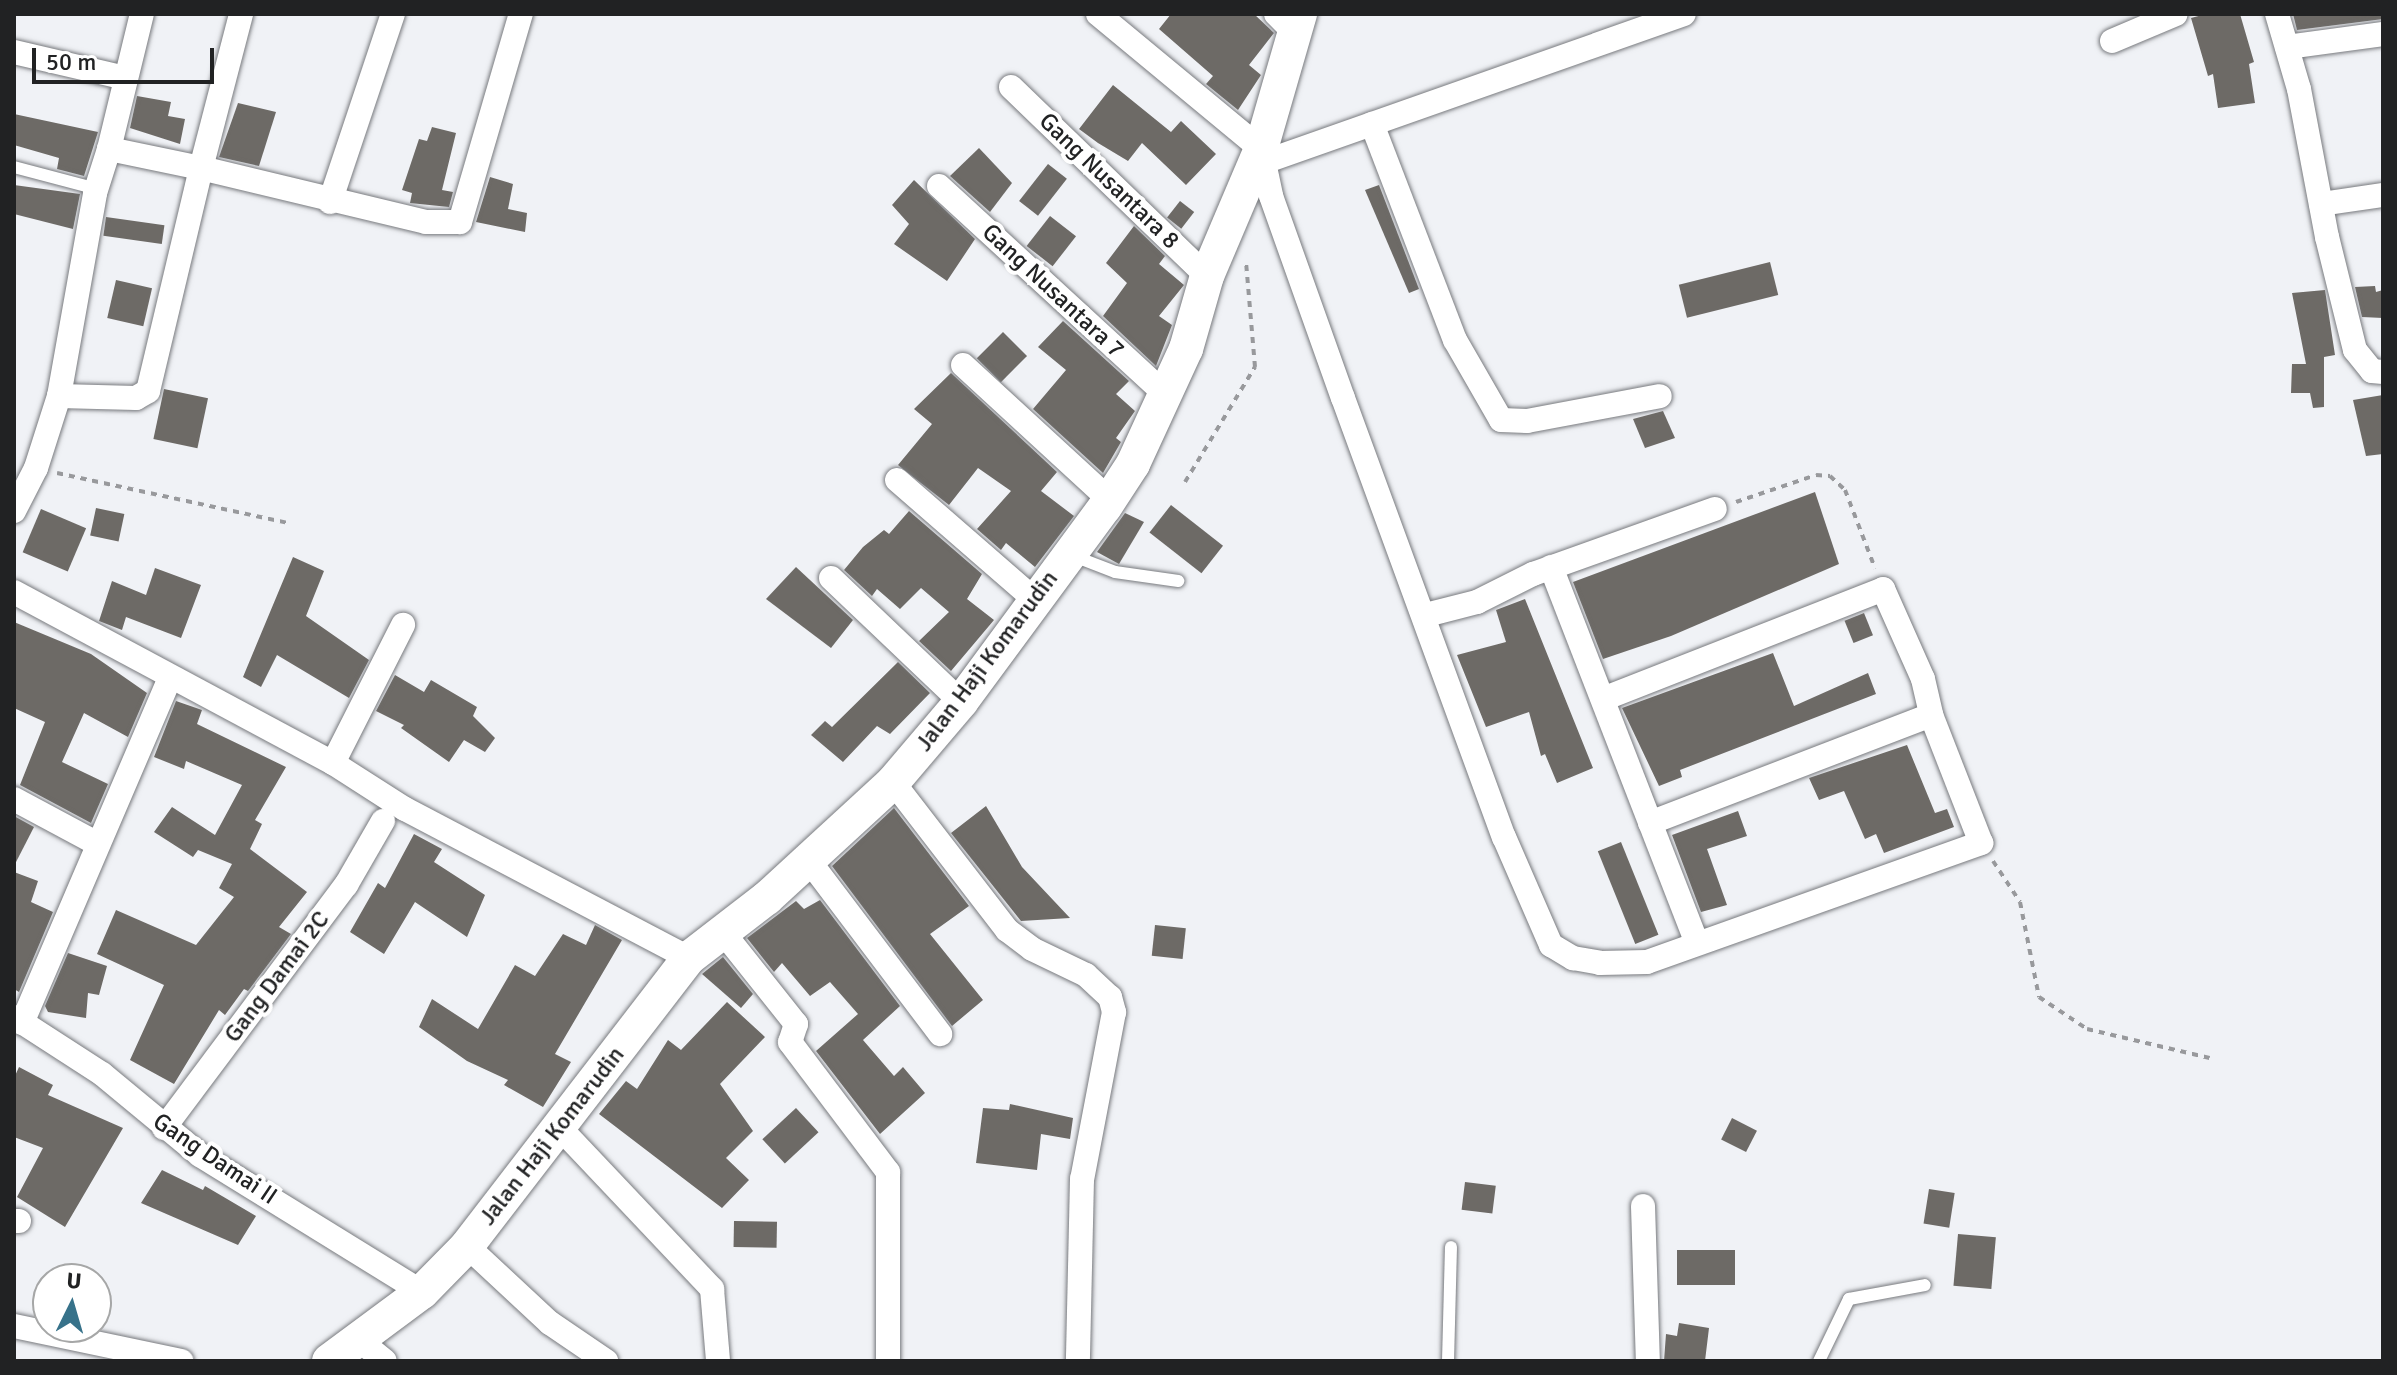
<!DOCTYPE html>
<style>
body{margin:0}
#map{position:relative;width:2397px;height:1375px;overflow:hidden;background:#f0f2f6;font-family:Signika,sans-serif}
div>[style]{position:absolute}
.building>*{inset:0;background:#6d6a66;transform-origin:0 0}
.path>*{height:4px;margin-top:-2px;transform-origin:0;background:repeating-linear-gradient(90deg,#98999c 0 6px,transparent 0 12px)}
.roads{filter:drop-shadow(0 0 2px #787a7e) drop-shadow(0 0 2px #787a7e)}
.lane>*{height:12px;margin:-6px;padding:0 6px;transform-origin:6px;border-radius:6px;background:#fff}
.street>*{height:24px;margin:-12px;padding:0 12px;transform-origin:12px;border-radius:12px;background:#fff}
.secondary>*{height:34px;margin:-17px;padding:0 17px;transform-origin:17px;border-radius:17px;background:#fff}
span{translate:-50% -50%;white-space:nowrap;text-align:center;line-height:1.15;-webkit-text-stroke:8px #fff;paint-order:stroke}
.street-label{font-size:24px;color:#212223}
.frame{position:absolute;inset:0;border:16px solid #212223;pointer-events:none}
.north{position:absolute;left:32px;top:1263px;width:80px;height:80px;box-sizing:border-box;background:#fff;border:2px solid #a6a7a7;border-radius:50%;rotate:5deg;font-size:22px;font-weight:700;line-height:32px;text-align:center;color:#212223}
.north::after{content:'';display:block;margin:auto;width:28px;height:36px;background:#37728a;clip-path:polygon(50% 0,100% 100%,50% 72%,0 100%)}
.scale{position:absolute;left:32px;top:48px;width:182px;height:36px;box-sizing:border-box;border:4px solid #212223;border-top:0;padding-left:10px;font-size:24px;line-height:28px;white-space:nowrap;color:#212223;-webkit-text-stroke:6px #fff;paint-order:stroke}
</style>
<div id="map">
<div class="building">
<div style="clip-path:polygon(1171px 14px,1254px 14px,1274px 33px,1249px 65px,1261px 75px,1238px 110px,1206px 84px,1213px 76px,1159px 29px)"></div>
<div style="clip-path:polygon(2206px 14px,2240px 14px,2254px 62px,2249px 64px,2255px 103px,2218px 108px,2213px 74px,2208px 76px,2191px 18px)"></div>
<div style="clip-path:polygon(2293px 14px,2383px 14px,2383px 19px,2297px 30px)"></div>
<div style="clip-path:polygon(1113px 85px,1171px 132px,1181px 121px,1216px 154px,1186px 185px,1142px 143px,1128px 161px,1098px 143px,1079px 129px)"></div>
<div style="clip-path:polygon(137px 96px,171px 102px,168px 116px,185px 119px,180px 144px,130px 128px)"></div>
<div style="clip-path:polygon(238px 103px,276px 112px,259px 166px,219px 157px)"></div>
<div style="clip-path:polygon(14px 114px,98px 132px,84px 176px,57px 169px,59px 158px,14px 145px)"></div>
<div style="clip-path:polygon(432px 127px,456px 133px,442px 190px,453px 192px,449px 207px,410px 203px,412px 193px,402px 190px,419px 139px,427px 141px)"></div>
<div style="clip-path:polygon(979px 148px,1012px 183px,990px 212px,950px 176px)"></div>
<div style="left:1048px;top:164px;width:24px;height:47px;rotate:38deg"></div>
<div style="clip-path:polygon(490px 177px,513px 184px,508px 209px,527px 213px,525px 232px,476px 222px)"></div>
<div style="clip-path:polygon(914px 180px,975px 239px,947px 281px,894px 244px,909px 224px,892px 205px)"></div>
<div style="clip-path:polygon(14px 185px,80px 194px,73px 229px,14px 214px)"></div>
<div style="clip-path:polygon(1379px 185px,1419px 289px,1409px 293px,1365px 190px)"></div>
<div style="left:1180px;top:201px;width:18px;height:21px;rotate:38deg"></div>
<div style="left:1050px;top:216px;width:33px;height:38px;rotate:38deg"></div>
<div style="left:106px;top:217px;width:59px;height:19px;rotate:8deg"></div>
<div style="clip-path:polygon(1134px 226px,1165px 256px,1159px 264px,1184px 285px,1159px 316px,1172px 325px,1156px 366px,1103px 316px,1127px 283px,1106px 263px)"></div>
<div style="left:1770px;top:262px;width:34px;height:94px;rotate:76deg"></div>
<div style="left:116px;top:280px;width:37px;height:39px;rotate:13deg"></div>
<div style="clip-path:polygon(2375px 286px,2376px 292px,2383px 290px,2383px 318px,2362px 317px,2355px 287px)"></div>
<div style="clip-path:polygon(2325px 290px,2335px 355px,2324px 357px,2324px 407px,2313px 408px,2310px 393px,2291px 393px,2292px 364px,2306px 364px,2292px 293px)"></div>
<div style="clip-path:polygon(1063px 321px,1129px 381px,1116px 394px,1135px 411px,1116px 438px,1121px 442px,1103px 473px,1033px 409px,1066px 370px,1038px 347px)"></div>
<div style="left:1003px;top:332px;width:34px;height:37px;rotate:45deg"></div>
<div style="clip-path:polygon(951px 373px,1057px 472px,1041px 491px,1074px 516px,1035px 567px,1006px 543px,1001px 550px,977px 529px,1011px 491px,978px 468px,949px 505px,898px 465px,932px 424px,914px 409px)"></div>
<div style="left:164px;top:389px;width:45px;height:51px;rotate:12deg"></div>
<div style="clip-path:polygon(2383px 395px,2383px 454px,2366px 456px,2353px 400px)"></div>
<div style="clip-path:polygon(1663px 411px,1675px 438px,1645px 448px,1633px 419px)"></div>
<div style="clip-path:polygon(1815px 492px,1839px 564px,1671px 636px,1603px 659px,1573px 582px)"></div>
<div style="left:1171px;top:505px;width:66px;height:35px;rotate:38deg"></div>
<div style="left:96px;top:508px;width:29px;height:28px;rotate:12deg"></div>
<div style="left:41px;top:509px;width:49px;height:47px;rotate:23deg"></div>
<div style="clip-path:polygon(909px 511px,982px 574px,967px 599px,994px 620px,951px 671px,919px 641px,949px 612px,921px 588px,900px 609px,877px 589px,872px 596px,844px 570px,863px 547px,884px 530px,889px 534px)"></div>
<div style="clip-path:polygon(1125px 513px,1144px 522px,1119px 564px,1097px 552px)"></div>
<div style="clip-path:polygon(293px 557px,324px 571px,306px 616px,369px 660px,349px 698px,277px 655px,261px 687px,243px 677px)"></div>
<div style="clip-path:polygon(796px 567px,853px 620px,831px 648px,766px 599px)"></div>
<div style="clip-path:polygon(155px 568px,201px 585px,181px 638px,126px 617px,122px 630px,99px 621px,112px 581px,146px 595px)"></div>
<div style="clip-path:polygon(1525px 599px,1593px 768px,1557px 783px,1545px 754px,1541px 756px,1529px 712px,1486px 727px,1457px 655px,1506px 642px,1496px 610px)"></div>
<div style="left:1864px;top:613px;width:24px;height:21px;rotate:68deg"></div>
<div style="clip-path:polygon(14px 622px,91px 654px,147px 693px,128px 737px,84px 713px,62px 762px,108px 784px,91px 823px,20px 785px,45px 722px,14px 708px)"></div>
<div style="clip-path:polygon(1773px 653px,1794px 706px,1868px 673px,1876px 694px,1680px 770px,1682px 777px,1659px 786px,1622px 708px)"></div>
<div style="clip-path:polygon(898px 662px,930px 693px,890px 734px,877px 726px,843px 762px,811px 735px,825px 721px,832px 727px)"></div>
<div style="clip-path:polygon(395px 675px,424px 692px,431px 680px,477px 707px,473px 716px,495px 738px,485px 752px,464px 740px,449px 762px,401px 728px,404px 725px,376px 711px)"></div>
<div style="clip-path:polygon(176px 701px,202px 710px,197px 724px,286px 767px,255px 820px,262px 824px,250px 849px,307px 892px,279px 927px,291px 934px,248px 991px,244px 989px,225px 1015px,219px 1010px,174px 1084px,130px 1060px,164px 985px,97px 954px,116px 910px,196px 945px,234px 897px,219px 888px,232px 864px,198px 850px,193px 857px,154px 832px,172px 807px,215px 835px,242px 785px,186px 761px,184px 769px,154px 757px)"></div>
<div style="clip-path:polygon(1907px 745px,1935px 813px,1947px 809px,1954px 827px,1884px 853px,1876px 834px,1865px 839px,1844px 791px,1819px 800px,1809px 778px)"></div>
<div style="clip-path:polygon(986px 806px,1022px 867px,1070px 918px,1021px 921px,951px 833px)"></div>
<div style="clip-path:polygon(894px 808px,969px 906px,930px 934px,983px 1000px,952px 1026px,832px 866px)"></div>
<div style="clip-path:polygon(1738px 811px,1747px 836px,1707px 849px,1727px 905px,1701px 912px,1672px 835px)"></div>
<div style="clip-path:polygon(14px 816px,34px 827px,14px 866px)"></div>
<div style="clip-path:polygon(414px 834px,442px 849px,434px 862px,485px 895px,467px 937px,415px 902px,384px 954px,350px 932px,378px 883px,385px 888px)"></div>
<div style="left:1621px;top:842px;width:100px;height:25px;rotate:68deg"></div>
<div style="clip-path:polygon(14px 872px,38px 881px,31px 902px,53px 912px,19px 992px,14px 989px)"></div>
<div style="clip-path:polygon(820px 900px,900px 1006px,863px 1040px,894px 1076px,903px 1067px,925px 1093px,880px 1134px,816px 1051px,858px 1014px,830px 982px,810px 996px,782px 963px,774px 972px,747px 938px,796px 901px,804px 909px)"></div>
<div style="clip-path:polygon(595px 925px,622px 940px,555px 1054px,571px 1062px,543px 1107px,504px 1085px,508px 1080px,467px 1061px,419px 1027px,432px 999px,478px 1029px,515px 965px,535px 976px,563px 934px,586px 945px)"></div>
<div style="left:1155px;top:925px;width:31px;height:31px;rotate:6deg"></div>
<div style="clip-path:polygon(68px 953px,107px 966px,99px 995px,88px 993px,86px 1018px,48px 1012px,45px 1006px)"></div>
<div style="clip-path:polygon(723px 957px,753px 994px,741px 1008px,702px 974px)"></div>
<div style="clip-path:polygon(727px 1002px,765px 1037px,720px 1084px,753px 1131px,726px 1158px,749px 1180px,722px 1208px,599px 1114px,626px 1081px,637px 1089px,668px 1040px,681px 1050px)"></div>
<div style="clip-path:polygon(19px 1067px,53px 1085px,48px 1095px,123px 1128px,65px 1227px,17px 1197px,43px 1148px,14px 1137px,14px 1078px)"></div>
<div style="clip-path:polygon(1010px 1104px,1073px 1118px,1070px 1139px,1041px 1134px,1037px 1170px,976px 1163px,983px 1108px,1009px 1110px)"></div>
<div style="left:796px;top:1108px;width:33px;height:46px;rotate:47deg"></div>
<div style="left:1732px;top:1118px;width:28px;height:24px;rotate:27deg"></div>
<div style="clip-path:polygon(162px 1170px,203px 1190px,205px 1186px,256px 1216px,238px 1245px,141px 1203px)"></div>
<div style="left:1465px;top:1182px;width:31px;height:28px;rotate:7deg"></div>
<div style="left:1929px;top:1189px;width:26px;height:35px;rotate:9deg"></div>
<div style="left:734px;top:1221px;width:43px;height:26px;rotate:1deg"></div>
<div style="left:1958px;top:1234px;width:38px;height:52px;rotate:5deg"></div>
<div style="left:1677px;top:1250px;width:58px;height:35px"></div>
<div style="clip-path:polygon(1679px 1323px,1709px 1328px,1705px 1361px,1664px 1361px,1666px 1334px,1677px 1336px)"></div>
</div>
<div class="path">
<div style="left:57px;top:473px;width:236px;rotate:12.2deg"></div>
<div style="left:1185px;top:482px;width:135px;rotate:-58.7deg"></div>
<div style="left:1255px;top:367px;width:104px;rotate:-94.9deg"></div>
<div style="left:1736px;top:502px;width:84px;rotate:-18.6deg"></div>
<div style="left:1816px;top:475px;width:14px;rotate:4deg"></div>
<div style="left:1830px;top:476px;width:21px;rotate:43deg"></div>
<div style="left:1845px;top:490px;width:84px;rotate:69deg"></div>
<div style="left:1993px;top:861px;width:49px;rotate:56.6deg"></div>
<div style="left:2020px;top:902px;width:97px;rotate:78.7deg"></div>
<div style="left:2039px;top:997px;width:58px;rotate:33.7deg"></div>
<div style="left:2087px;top:1029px;width:126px;rotate:13.3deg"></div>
</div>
<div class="roads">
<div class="lane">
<div style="left:14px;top:167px;width:86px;rotate:14.8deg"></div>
<div style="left:1071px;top:555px;width:47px;rotate:21.1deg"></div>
<div style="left:1115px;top:572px;width:64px;rotate:8.1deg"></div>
<div style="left:1448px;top:1361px;width:114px;rotate:-88.5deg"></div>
<div style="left:1819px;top:1361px;width:69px;rotate:-64.2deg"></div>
<div style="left:1849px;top:1299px;width:77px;rotate:-10.4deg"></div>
</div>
<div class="street">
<div style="left:1098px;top:14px;width:212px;rotate:39.6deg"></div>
<div style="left:1261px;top:149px;width:13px;rotate:77deg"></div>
<div style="left:1264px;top:162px;width:445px;rotate:-19.4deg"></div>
<div style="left:1276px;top:14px;width:30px;rotate:45deg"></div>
<div style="left:2277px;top:14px;width:78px;rotate:73.7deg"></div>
<div style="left:2299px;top:89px;width:151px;rotate:79.3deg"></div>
<div style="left:2327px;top:237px;width:116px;rotate:76.1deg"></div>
<div style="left:2355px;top:350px;width:27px;rotate:51deg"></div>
<div style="left:2372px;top:371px;width:11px;rotate:5deg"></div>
<div style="left:2112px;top:41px;width:69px;rotate:-22.9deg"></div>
<div style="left:2287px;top:47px;width:97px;rotate:-7.7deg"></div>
<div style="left:14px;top:52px;width:115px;rotate:13.1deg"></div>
<div style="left:1011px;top:87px;width:272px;rotate:44deg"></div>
<div style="left:1372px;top:124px;width:231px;rotate:69deg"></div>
<div style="left:1455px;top:340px;width:92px;rotate:60.1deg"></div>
<div style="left:1501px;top:420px;width:26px;rotate:2deg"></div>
<div style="left:1527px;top:421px;width:135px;rotate:-10.6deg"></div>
<div style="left:109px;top:149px;width:139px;rotate:-76.3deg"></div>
<div style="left:1264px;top:162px;width:35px;rotate:78deg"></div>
<div style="left:1271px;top:196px;width:214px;rotate:70.4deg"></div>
<div style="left:1343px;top:398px;width:468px;rotate:69.9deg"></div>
<div style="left:1504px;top:837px;width:118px;rotate:66.5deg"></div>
<div style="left:1551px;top:945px;width:26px;rotate:31deg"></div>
<div style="left:1573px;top:958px;width:27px;rotate:10deg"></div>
<div style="left:1600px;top:963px;width:47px;rotate:-1.2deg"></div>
<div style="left:1647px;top:962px;width:355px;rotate:-19.6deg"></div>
<div style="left:1981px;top:843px;width:137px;rotate:-111.3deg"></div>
<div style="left:939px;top:186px;width:310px;rotate:42.6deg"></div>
<div style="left:330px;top:202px;width:198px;rotate:-71.5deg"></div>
<div style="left:2321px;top:204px;width:63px;rotate:-8.3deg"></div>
<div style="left:963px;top:365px;width:200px;rotate:42.6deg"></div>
<div style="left:59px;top:396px;width:77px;rotate:1.5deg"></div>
<div style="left:136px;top:398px;width:14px;rotate:-30deg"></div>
<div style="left:148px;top:391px;width:229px;rotate:-76.6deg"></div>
<div style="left:201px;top:168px;width:231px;rotate:13.5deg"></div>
<div style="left:426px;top:222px;width:34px"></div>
<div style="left:460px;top:222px;width:217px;rotate:-73.7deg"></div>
<div style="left:897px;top:480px;width:181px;rotate:41deg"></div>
<div style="left:14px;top:511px;width:48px;rotate:-62.9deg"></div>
<div style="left:36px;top:468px;width:76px;rotate:-72.3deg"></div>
<div style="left:59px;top:396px;width:206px;rotate:-79.9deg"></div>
<div style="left:95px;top:193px;width:46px;rotate:-72.3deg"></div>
<div style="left:109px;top:149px;width:94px;rotate:11.7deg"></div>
<div style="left:201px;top:168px;width:159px;rotate:-75.4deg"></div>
<div style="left:1551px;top:567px;width:403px;rotate:68.8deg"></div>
<div style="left:831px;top:578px;width:180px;rotate:43.6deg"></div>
<div style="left:14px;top:592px;width:362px;rotate:28.2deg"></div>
<div style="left:333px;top:763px;width:85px;rotate:32.6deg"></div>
<div style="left:405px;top:809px;width:321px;rotate:27.7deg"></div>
<div style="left:1426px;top:615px;width:53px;rotate:-14.3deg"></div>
<div style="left:1477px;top:602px;width:63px;rotate:-26.6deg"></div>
<div style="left:1533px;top:574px;width:193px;rotate:-19.7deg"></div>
<div style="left:1603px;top:699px;width:301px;rotate:-21.4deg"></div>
<div style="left:1883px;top:589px;width:98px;rotate:66deg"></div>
<div style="left:1923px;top:679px;width:37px;rotate:77deg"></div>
<div style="left:1931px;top:715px;width:301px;rotate:159deg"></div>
<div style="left:333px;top:763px;width:155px;rotate:-63.1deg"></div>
<div style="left:893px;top:782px;width:187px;rotate:52.4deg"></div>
<div style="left:1007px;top:930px;width:31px;rotate:37deg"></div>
<div style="left:1032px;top:949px;width:60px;rotate:25.7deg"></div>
<div style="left:1086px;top:975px;width:33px;rotate:43deg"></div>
<div style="left:1110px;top:997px;width:16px;rotate:75deg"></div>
<div style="left:1114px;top:1012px;width:170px;rotate:100.8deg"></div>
<div style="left:1082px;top:1179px;width:182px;rotate:91.3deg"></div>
<div style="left:14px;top:799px;width:95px;rotate:28.2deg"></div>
<div style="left:807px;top:858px;width:221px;rotate:52.9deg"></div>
<div style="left:722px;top:931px;width:119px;rotate:51.5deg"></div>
<div style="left:796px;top:1024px;width:19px;rotate:108deg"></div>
<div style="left:790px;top:1042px;width:163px;rotate:53deg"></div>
<div style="left:888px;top:1172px;width:189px;rotate:90deg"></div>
<div style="left:14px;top:1017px;width:105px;rotate:32.9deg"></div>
<div style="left:102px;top:1074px;width:127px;rotate:39.6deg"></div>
<div style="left:200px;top:1155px;width:261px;rotate:31.7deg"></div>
<div style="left:22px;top:1023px;width:376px;rotate:-66.8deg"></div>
<div style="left:559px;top:1127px;width:223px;rotate:46.6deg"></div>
<div style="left:712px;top:1289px;width:72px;rotate:85.2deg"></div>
<div style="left:164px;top:1128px;width:304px;rotate:-53.2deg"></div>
<div style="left:346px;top:885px;width:74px;rotate:-60deg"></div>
<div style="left:1643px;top:1206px;width:155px;rotate:88.2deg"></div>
<div style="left:14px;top:1221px;width:5px"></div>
<div style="left:467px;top:1246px;width:113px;rotate:42.9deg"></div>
<div style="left:550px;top:1323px;width:68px;rotate:34.2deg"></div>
<div style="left:14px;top:1326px;width:171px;rotate:11.8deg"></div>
<div style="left:359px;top:1340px;width:33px;rotate:39deg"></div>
</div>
<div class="secondary">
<div style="left:329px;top:1361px;width:116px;rotate:-36.6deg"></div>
<div style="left:422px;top:1292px;width:64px;rotate:-45.6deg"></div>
<div style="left:467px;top:1246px;width:364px;rotate:-52.4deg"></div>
<div style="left:689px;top:958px;width:98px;rotate:-37.6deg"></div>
<div style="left:767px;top:898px;width:171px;rotate:-42.6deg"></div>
<div style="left:893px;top:782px;width:105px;rotate:-49.6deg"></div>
<div style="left:961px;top:702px;width:242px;rotate:-53.6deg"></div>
<div style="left:1105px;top:507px;width:51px;rotate:-56.9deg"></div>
<div style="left:1133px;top:464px;width:127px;rotate:-65.3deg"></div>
<div style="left:1186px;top:349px;width:76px;rotate:-74deg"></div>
<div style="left:1207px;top:276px;width:138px;rotate:-67deg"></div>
<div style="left:1261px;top:149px;width:141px;rotate:-73.9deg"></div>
</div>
</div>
<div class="street-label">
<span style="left:1109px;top:181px;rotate:44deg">Gang Nusantara 8</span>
<span style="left:1053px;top:291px;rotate:43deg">Gang Nusantara 7</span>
<span style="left:987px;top:661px;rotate:-53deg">Jalan Haji Komarudin</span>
<span style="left:277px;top:977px;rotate:-53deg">Gang Damai 2C</span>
<span style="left:552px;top:1136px;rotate:-52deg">Jalan Haji Komarudin</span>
<span style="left:215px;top:1159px;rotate:34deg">Gang Damai II</span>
</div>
<div class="frame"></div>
<div class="north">U</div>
<div class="scale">50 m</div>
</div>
